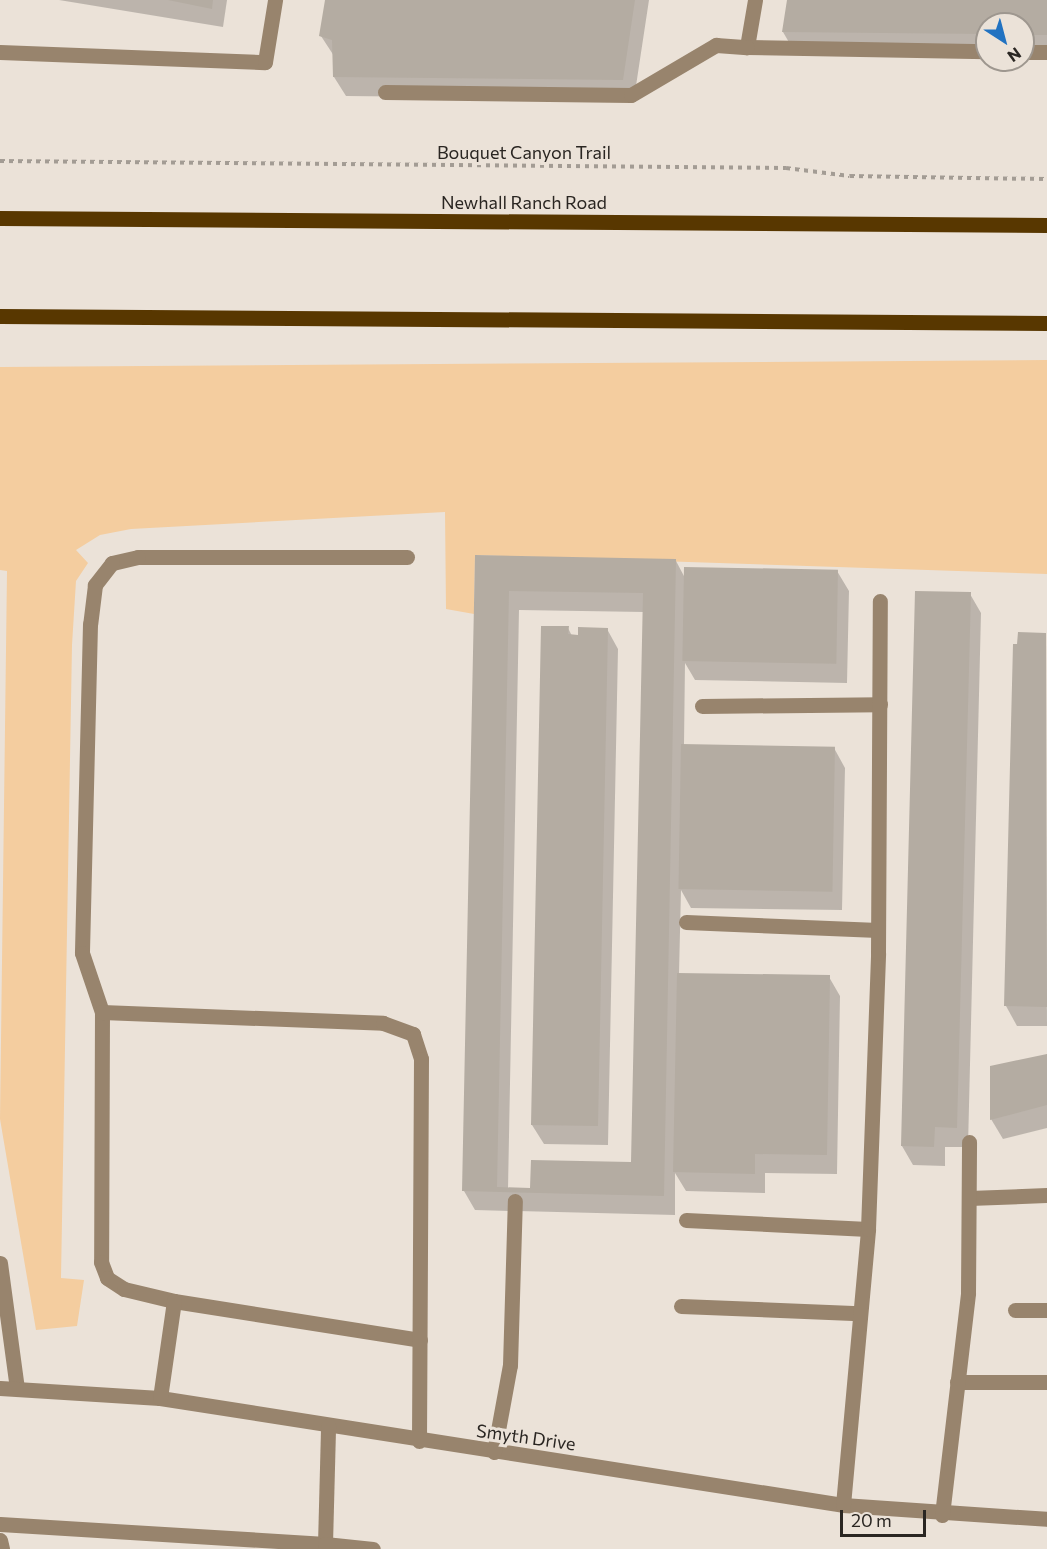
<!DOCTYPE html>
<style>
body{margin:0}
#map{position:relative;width:1047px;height:1549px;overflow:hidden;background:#ebe2d8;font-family:Commissioner,sans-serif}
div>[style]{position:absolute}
.green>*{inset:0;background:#f4cd9f}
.shadow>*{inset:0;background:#0003}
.building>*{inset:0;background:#b4aca2;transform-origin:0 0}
.path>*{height:4px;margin-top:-2px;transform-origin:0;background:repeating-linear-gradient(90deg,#a39c94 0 4.5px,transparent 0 9px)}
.minor>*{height:15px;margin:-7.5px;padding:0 7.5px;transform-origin:7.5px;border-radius:7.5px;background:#98846d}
.major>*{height:15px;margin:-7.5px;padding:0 7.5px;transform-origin:7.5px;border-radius:7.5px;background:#583700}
span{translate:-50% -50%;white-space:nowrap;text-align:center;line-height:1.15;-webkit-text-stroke:6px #ebe2d8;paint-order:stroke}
.street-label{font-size:18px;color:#2a2622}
.north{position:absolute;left:975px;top:12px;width:60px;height:60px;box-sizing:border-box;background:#ebe2d8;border:2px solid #9e978f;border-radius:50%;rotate:144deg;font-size:16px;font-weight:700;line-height:24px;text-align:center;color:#2a2622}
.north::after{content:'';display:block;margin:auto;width:21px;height:27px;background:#2172c1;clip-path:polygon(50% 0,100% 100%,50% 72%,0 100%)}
.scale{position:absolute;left:840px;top:1510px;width:86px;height:27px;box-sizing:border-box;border:3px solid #2a2622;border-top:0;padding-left:8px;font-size:18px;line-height:21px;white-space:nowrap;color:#2a2622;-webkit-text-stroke:4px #ebe2d8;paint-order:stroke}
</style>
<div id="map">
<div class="green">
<div style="clip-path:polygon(1047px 360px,1047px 574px,475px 555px,474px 614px,446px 609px,445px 512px,131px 529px,100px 535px,76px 550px,88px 563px,76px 581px,72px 645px,61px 1278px,84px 1280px,77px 1326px,36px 1330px,0 1119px,7px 571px,0 570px,0 367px)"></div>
</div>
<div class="shadow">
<div style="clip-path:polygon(59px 0,227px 0,223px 27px)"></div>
<div style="clip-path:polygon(327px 0,649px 0,634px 99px,346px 96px,334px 77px,334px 56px,321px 36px)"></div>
<div style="clip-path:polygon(789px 0,1047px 0,1047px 54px,1023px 54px,1023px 24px,987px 24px,987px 53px,794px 51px,783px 32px)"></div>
<div style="clip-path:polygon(evenodd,476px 557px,676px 561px,685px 578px,837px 571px,849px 591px,847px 683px,695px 680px,685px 663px,684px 745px,834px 748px,845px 768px,842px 910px,691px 908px,681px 890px,679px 974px,829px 977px,840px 996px,837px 1174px,765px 1173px,765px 1193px,686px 1191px,675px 1173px,675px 1215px,475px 1210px,464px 1191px,476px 557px,519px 610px,644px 612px,633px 1163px,532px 1190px,508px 1189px,519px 610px)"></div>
<div style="clip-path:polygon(970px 594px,981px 613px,968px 1147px,945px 1147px,945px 1166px,913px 1165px,902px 1146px)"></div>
<div style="clip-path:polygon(568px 628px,572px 636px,579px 636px,607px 629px,618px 649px,608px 1145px,544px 1144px,532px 1125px)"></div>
<div style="clip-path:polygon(1045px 634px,1047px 1026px,1017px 1026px,1006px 1006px,1019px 646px)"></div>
<div style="clip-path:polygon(1047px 1054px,1047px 1128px,1003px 1139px,991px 1119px)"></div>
</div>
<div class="building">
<div style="clip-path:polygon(168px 0,213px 0,212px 9px)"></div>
<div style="clip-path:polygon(325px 0,635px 0,623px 80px,333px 77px,332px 40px,319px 36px)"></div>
<div style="clip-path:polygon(787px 0,1047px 0,1047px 35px,1023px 35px,1023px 24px,987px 24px,987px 34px,782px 32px)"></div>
<div style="clip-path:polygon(evenodd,475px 555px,676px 559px,664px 1196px,462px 1191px,475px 555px,509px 591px,643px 593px,631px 1162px,531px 1160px,530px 1188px,497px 1187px,509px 591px)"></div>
<div style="left:684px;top:567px;width:154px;height:94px;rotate:1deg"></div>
<div style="clip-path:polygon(915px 591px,971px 592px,957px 1128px,935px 1127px,934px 1147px,901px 1146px)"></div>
<div style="clip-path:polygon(541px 626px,569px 626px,568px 634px,578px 635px,578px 627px,608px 628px,598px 1126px,531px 1125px)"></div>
<div style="clip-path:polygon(1018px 632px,1046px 633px,1047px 1007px,1004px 1006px,1013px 644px,1017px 644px)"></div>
<div style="left:681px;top:744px;width:154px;height:145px;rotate:1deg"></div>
<div style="clip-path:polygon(677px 973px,830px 975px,827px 1155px,755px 1154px,755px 1174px,673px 1172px)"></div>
<div style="clip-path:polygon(1047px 1054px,1047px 1105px,990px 1120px,990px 1066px)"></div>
</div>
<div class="path">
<div style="left:0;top:161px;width:786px;rotate:0.51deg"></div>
<div style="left:786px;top:168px;width:64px;rotate:7.1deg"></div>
<div style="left:850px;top:176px;width:197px;rotate:0.9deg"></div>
</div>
<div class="minor">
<div style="left:755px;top:0;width:48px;rotate:99.7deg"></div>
<div style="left:747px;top:47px;width:240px;rotate:1deg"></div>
<div style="left:0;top:52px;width:265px;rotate:2.2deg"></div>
<div style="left:265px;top:62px;width:63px;rotate:-80.8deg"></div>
<div style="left:1023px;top:52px;width:24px"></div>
<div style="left:385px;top:92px;width:246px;rotate:0.7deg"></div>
<div style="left:631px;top:95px;width:99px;rotate:-30.5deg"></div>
<div style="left:716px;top:45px;width:31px;rotate:4deg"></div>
<div style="left:407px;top:557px;width:269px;rotate:180deg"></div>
<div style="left:138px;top:557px;width:27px;rotate:167deg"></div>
<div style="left:112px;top:563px;width:28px;rotate:128deg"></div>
<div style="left:95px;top:585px;width:39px;rotate:97deg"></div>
<div style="left:90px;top:624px;width:329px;rotate:91.4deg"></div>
<div style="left:82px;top:953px;width:62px;rotate:71.3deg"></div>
<div style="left:102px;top:1012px;width:250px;rotate:90.2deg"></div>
<div style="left:101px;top:1262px;width:17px;rotate:69deg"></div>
<div style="left:107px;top:1278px;width:20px;rotate:33deg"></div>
<div style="left:124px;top:1289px;width:51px;rotate:13.5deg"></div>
<div style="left:174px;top:1301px;width:249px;rotate:9deg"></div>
<div style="left:702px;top:706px;width:178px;rotate:-0.6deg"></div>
<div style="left:686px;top:922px;width:192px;rotate:2.4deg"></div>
<div style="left:102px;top:1012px;width:281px;rotate:2.2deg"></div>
<div style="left:383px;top:1023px;width:32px;rotate:20deg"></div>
<div style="left:413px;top:1034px;width:26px;rotate:72deg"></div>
<div style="left:421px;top:1059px;width:382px;rotate:90.3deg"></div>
<div style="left:969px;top:1198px;width:78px;rotate:-2.2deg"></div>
<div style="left:686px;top:1220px;width:182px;rotate:2.8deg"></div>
<div style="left:0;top:1263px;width:126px;rotate:82.3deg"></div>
<div style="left:681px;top:1306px;width:178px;rotate:2.3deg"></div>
<div style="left:1015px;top:1310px;width:32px"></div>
<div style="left:957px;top:1382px;width:90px"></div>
<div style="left:0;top:1388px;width:160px;rotate:3.6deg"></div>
<div style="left:160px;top:1398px;width:691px;rotate:8.9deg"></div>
<div style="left:843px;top:1505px;width:204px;rotate:3.9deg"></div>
<div style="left:160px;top:1398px;width:98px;rotate:-81.8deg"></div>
<div style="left:494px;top:1452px;width:88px;rotate:-79.6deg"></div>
<div style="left:510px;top:1365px;width:164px;rotate:-88.3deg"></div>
<div style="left:843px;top:1505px;width:277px;rotate:-84.8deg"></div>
<div style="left:868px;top:1229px;width:276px;rotate:-87.9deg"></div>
<div style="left:878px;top:953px;width:352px;rotate:-89.7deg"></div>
<div style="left:942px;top:1515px;width:224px;rotate:-83.3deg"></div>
<div style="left:968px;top:1293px;width:151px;rotate:-89.6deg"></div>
<div style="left:0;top:1524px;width:326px;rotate:3.5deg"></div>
<div style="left:325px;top:1544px;width:118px;rotate:-88.5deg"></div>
<div style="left:0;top:1540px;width:9px;rotate:77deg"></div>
<div style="left:326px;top:1549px;width:5px;rotate:-101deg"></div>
<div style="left:325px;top:1544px;width:48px;rotate:5.9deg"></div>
</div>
<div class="major">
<div style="left:0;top:218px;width:1047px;rotate:0.38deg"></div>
<div style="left:0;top:316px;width:1047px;rotate:0.38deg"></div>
</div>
<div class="street-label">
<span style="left:524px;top:152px">Bouquet Canyon Trail</span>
<span style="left:524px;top:202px">Newhall Ranch Road</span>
<span style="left:526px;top:1437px;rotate:8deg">Smyth Drive</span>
</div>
<div class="north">N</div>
<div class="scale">20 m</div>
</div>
